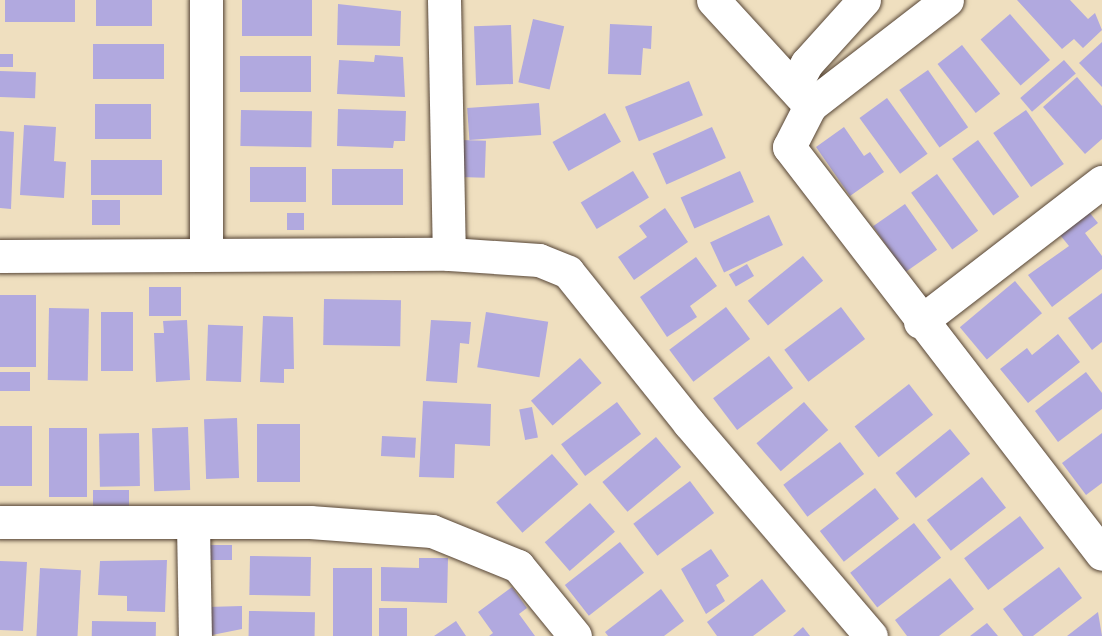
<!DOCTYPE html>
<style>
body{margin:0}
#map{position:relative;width:1102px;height:636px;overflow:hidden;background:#efdfbf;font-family:"Libre Bodoni",serif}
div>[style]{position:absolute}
.building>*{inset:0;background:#b1a9df;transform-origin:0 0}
.roads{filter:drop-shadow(0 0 2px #564536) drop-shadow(0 0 2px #564536)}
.minor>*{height:33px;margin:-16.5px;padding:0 16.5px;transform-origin:16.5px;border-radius:16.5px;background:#fff}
span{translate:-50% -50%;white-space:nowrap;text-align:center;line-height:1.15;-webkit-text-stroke:4.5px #fbf7ec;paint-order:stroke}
</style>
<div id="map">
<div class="building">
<div style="left:5px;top:0;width:70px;height:22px"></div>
<div style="left:96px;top:0;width:56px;height:26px"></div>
<div style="left:242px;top:0;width:70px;height:36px"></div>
<div style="clip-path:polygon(1017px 0,1070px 0,1088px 19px,1095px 13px,1102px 30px,1083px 48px,1074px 39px,1062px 49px)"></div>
<div style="clip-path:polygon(338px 4px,401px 11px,400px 46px,337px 45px)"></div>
<div style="left:1010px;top:14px;width:61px;height:39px;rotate:49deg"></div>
<div style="left:533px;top:19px;width:32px;height:65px;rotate:13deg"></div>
<div style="clip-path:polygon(610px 24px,652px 26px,651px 49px,643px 48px,641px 75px,608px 74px)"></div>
<div style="left:511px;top:25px;width:59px;height:37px;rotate:88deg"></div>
<div style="clip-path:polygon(1102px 42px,1102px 87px,1079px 63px)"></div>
<div style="left:93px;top:44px;width:71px;height:35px"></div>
<div style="left:962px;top:45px;width:62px;height:31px;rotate:52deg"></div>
<div style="left:0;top:54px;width:13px;height:13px"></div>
<div style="clip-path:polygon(375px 55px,403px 57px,405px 97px,337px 94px,339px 60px,374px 62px)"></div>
<div style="left:240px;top:56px;width:71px;height:36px"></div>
<div style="left:1064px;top:60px;width:18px;height:58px;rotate:49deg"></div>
<div style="left:928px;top:70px;width:70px;height:35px;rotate:55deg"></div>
<div style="left:0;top:71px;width:36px;height:26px;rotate:2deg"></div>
<div style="clip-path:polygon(1077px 77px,1102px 106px,1102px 139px,1085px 154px,1043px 107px)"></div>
<div style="left:689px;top:81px;width:37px;height:69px;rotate:68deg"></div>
<div style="left:887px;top:98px;width:69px;height:34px;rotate:54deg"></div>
<div style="left:539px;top:103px;width:32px;height:72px;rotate:86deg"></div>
<div style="left:95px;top:104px;width:56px;height:35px"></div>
<div style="clip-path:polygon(338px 109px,406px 111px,405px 141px,394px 141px,393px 148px,337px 146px)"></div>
<div style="left:241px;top:110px;width:71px;height:36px;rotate:1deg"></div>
<div style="left:1026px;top:110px;width:66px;height:40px;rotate:55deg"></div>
<div style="left:605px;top:113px;width:33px;height:60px;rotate:61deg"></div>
<div style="clip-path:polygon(24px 125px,56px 127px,54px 161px,66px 162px,64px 198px,20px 195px)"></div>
<div style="left:712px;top:127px;width:34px;height:65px;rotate:66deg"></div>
<div style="clip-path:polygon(844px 127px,864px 156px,870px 152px,884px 172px,850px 196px,816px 147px)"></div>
<div style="clip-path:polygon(0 131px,14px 132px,11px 209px,0 208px)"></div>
<div style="left:461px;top:140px;width:25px;height:37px;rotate:2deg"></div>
<div style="left:978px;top:140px;width:70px;height:32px;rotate:54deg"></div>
<div style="left:91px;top:160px;width:71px;height:35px"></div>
<div style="left:250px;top:167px;width:56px;height:35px"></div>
<div style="left:332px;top:169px;width:71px;height:36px"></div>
<div style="left:633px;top:171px;width:31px;height:61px;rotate:59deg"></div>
<div style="left:740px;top:171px;width:34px;height:65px;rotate:66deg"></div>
<div style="left:937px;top:174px;width:70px;height:32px;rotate:54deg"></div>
<div style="left:120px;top:200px;width:25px;height:28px;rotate:90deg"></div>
<div style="left:905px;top:204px;width:56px;height:39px;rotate:55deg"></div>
<div style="clip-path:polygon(1085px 207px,1098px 223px,1085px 233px,1102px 256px,1102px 269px,1052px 307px,1028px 275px,1069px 246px,1056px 230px)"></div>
<div style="clip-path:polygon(665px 208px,688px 242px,634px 280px,618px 257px,647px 237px,639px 226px)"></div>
<div style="left:287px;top:213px;width:17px;height:17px"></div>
<div style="left:769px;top:215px;width:33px;height:65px;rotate:65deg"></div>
<div style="left:803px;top:256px;width:32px;height:71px;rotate:51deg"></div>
<div style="clip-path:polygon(696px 257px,717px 286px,690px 306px,697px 317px,667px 337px,640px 297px)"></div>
<div style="left:747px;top:264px;width:14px;height:21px;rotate:60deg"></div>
<div style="left:1015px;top:281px;width:42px;height:72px;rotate:50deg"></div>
<div style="left:181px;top:287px;width:29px;height:32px;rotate:90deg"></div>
<div style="clip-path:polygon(1102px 293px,1102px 342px,1092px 350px,1068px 318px)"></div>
<div style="left:0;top:295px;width:36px;height:72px"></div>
<div style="left:324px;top:299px;width:77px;height:46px;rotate:1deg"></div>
<div style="left:726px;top:307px;width:40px;height:71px;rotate:53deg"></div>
<div style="left:841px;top:307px;width:40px;height:71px;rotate:53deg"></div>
<div style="left:49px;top:308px;width:40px;height:72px;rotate:1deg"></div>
<div style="left:101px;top:312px;width:32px;height:59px"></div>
<div style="left:486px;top:312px;width:63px;height:56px;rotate:9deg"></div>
<div style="clip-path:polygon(263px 316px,293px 317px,294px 369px,284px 369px,284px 383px,260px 382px)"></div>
<div style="clip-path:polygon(187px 320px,190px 380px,156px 382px,154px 333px,164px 333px,163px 321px)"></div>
<div style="clip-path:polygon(431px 320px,471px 322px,469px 344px,460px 343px,457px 383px,426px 381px)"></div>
<div style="left:243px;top:326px;width:56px;height:35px;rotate:92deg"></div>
<div style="clip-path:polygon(1058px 334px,1080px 362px,1028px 403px,1000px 369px,1027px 348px,1032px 355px)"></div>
<div style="left:769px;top:356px;width:40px;height:70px;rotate:53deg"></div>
<div style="left:580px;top:358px;width:33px;height:65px;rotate:49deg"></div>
<div style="left:0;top:372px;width:30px;height:19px"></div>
<div style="clip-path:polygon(1086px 372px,1102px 393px,1102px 409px,1058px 442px,1035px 411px)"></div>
<div style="left:909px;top:384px;width:39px;height:69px;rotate:52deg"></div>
<div style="clip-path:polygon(423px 401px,491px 404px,490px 446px,455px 444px,454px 478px,419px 477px)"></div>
<div style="left:617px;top:402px;width:40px;height:70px;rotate:53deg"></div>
<div style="left:804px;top:402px;width:37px;height:63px;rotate:49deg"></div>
<div style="left:532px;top:407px;width:31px;height:13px;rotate:79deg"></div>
<div style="left:237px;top:418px;width:60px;height:33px;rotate:88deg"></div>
<div style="left:257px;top:424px;width:43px;height:58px"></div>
<div style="left:0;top:426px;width:32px;height:60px"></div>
<div style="left:188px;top:427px;width:63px;height:36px;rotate:88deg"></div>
<div style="left:49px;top:428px;width:38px;height:69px"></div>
<div style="left:950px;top:429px;width:32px;height:70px;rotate:51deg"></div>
<div style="left:139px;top:433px;width:53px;height:40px;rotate:89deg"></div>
<div style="clip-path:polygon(1102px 433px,1102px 483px,1086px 495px,1062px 463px)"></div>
<div style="left:382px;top:436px;width:34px;height:20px;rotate:3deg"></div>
<div style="left:656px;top:437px;width:39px;height:70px;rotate:50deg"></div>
<div style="left:840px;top:442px;width:40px;height:71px;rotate:53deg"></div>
<div style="left:552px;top:454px;width:40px;height:74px;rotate:49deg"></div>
<div style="left:982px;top:477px;width:39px;height:70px;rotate:52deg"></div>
<div style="left:690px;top:481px;width:40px;height:71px;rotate:53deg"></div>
<div style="left:875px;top:488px;width:39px;height:70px;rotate:52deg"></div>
<div style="left:93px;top:490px;width:36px;height:21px"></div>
<div style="left:590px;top:503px;width:38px;height:60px;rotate:49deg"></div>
<div style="left:1020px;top:516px;width:40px;height:70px;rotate:53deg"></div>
<div style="left:914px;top:523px;width:44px;height:81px;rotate:52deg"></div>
<div style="left:620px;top:542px;width:39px;height:70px;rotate:52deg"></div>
<div style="left:208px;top:545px;width:24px;height:15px"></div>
<div style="clip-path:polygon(711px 549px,729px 576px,716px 585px,725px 601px,706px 614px,681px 569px)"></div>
<div style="left:250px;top:556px;width:61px;height:39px;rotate:1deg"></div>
<div style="clip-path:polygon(419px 558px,448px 558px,447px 603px,381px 601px,381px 567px,419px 568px)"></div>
<div style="clip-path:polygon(167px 560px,165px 612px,127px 611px,127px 596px,98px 595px,100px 561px)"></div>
<div style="clip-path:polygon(0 561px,27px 562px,23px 631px,0 630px)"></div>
<div style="clip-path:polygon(1059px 567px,1082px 598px,1033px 636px,1023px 636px,1003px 609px)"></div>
<div style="left:40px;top:568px;width:41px;height:68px;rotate:3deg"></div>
<div style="left:333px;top:568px;width:39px;height:68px"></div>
<div style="clip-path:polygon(950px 578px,974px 609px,939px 636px,907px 636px,895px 620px)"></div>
<div style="clip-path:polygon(762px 579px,786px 611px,753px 636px,717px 636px,707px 622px)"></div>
<div style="clip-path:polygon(512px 587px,527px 608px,519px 614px,535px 636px,489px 636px,493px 633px,478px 612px)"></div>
<div style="clip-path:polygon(661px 589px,684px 621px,664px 636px,608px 636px,605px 632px)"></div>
<div style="clip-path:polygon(242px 606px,242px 629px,207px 636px,207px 607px)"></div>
<div style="left:379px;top:608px;width:28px;height:28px"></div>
<div style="left:249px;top:611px;width:66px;height:25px;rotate:1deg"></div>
<div style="clip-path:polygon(1098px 612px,1102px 636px,1067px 636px)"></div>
<div style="left:92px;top:621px;width:64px;height:15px;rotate:1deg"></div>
<div style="clip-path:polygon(456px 621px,466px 636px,434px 636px)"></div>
<div style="clip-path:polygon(987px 623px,998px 636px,970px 636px)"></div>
<div style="clip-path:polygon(803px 627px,810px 636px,793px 636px)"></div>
</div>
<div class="roads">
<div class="minor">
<div style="left:206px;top:0;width:255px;rotate:90deg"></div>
<div style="left:444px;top:0;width:254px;rotate:88.9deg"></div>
<div style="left:713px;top:0;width:144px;rotate:47.5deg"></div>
<div style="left:947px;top:0;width:173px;rotate:142.3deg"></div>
<div style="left:810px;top:106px;width:46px;rotate:117.1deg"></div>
<div style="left:789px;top:147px;width:513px;rotate:52.44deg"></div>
<div style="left:794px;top:87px;width:27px;rotate:-62deg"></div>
<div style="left:807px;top:63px;width:85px;rotate:-47.9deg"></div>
<div style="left:0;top:256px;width:449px;rotate:-0.3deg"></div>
<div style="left:449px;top:254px;width:90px;rotate:3.8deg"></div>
<div style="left:539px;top:260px;width:31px;rotate:22deg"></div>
<div style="left:568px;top:272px;width:193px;rotate:51.3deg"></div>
<div style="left:689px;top:423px;width:280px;rotate:49.5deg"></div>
<div style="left:920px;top:322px;width:230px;rotate:-37.6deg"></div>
<div style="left:0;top:522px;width:310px"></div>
<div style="left:310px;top:522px;width:122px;rotate:4.2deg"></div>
<div style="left:432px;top:531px;width:93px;rotate:22.1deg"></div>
<div style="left:518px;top:566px;width:90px;rotate:50.8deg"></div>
<div style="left:193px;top:525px;width:111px;rotate:89deg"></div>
</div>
</div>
</div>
